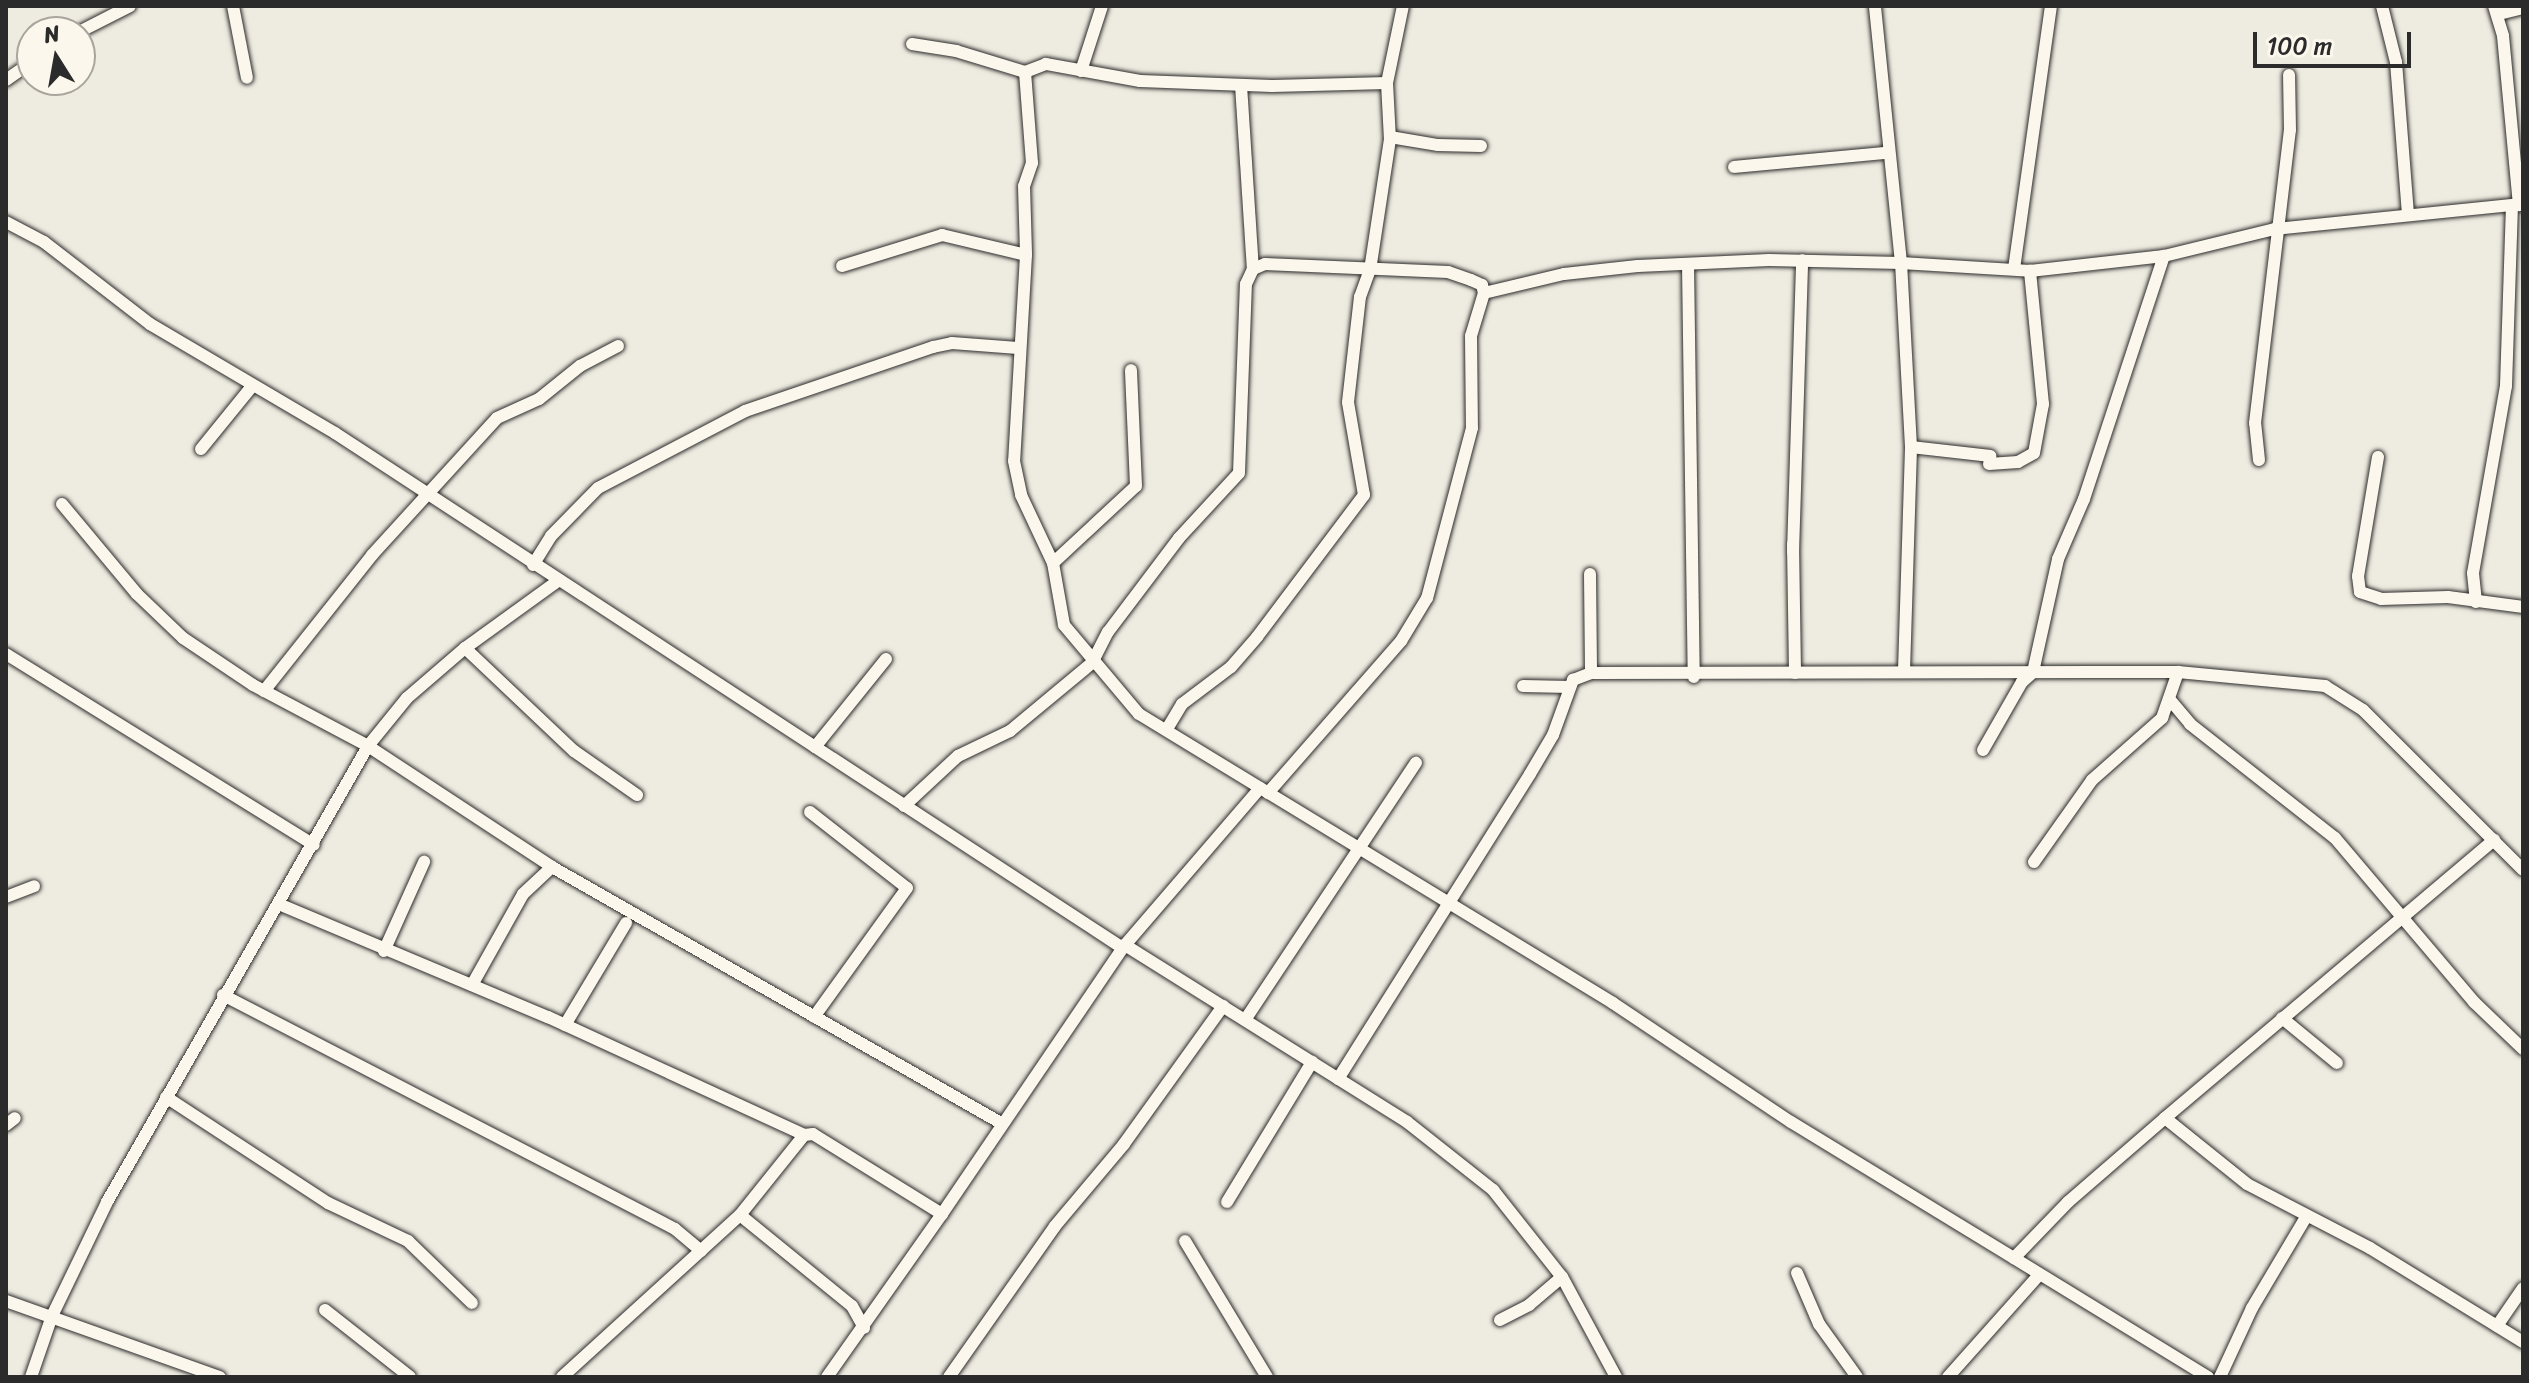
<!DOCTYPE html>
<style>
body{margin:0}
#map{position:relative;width:2529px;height:1383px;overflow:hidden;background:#eeebe0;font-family:Sriracha,sans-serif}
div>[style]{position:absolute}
.roads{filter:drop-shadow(0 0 2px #2b2b2b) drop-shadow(0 0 2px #2b2b2b)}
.street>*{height:12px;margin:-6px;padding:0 6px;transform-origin:6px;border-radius:6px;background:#fbf7ec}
span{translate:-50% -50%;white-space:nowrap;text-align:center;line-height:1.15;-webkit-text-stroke:7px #fbf7ec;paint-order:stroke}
.frame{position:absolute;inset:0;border:8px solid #2b2b2b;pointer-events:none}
.north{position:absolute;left:16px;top:16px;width:80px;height:80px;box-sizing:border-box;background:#fbf7ec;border:2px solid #a8a59f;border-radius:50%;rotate:349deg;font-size:22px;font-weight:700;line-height:32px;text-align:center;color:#2b2b2b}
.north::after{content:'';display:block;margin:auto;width:28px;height:36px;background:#2b2b2b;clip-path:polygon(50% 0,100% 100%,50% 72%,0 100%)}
.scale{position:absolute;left:2253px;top:32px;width:158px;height:36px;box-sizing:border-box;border:4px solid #2b2b2b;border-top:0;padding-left:10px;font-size:24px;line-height:28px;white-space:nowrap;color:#2b2b2b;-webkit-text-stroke:6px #fbf7ec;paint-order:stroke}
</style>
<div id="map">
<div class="roads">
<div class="street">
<div style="left:233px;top:6px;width:73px;rotate:79deg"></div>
<div style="left:2382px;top:6px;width:58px;rotate:76deg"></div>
<div style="left:2396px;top:62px;width:153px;rotate:85.5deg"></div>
<div style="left:2494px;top:6px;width:31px;rotate:73deg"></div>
<div style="left:2503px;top:36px;width:170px;rotate:84.6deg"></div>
<div style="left:2499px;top:14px;width:25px;rotate:-14deg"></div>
<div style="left:79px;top:32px;width:57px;rotate:-27deg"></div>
<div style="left:912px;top:44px;width:45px;rotate:9deg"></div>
<div style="left:956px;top:51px;width:72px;rotate:16.9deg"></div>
<div style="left:1081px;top:71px;width:68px;rotate:-72.1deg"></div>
<div style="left:6px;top:80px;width:32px;rotate:-35deg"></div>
<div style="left:1387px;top:83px;width:115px;rotate:178.5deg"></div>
<div style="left:1272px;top:86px;width:132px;rotate:-177.8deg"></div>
<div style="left:1140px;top:81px;width:96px;rotate:-169.7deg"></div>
<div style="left:1046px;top:64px;width:22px;rotate:159deg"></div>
<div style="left:1025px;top:72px;width:91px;rotate:85.6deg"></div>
<div style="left:1032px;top:163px;width:24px;rotate:109deg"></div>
<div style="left:1024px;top:186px;width:69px;rotate:88.3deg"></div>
<div style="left:1026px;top:255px;width:206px;rotate:93.3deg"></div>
<div style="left:1014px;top:461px;width:35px;rotate:78deg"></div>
<div style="left:1021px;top:495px;width:75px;rotate:64.8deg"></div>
<div style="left:1053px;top:563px;width:63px;rotate:79.9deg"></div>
<div style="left:1064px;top:625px;width:116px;rotate:49.9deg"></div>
<div style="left:1139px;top:714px;width:555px;rotate:31.37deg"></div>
<div style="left:1613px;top:1003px;width:214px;rotate:33.8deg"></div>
<div style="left:1791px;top:1122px;width:261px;rotate:31.4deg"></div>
<div style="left:1241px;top:85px;width:184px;rotate:86.3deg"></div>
<div style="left:1390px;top:137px;width:49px;rotate:9.5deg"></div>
<div style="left:1438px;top:145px;width:43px;rotate:1.3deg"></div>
<div style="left:1734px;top:167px;width:153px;rotate:-5.3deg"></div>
<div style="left:6px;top:222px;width:43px;rotate:27.8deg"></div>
<div style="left:44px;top:242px;width:134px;rotate:37.7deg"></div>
<div style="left:150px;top:324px;width:215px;rotate:30.5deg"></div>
<div style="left:335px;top:433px;width:939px;rotate:33.18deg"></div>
<div style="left:1688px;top:264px;width:413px;rotate:89.2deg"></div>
<div style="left:842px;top:266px;width:105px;rotate:-17.2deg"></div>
<div style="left:942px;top:235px;width:86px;rotate:13.4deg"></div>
<div style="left:2014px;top:269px;width:266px;rotate:-82deg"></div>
<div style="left:1484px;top:293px;width:82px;rotate:-13.4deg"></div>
<div style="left:1564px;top:274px;width:74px;rotate:-6.2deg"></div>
<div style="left:1638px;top:266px;width:131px;rotate:-2.6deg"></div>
<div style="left:1769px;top:260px;width:132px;rotate:1.3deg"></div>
<div style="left:1901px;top:263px;width:258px;rotate:-95.8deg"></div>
<div style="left:1911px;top:447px;width:80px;rotate:6.5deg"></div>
<div style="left:201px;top:449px;width:82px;rotate:-50.9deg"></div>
<div style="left:2378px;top:457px;width:121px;rotate:99.5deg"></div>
<div style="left:2358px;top:576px;width:16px;rotate:83deg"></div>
<div style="left:2360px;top:592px;width:22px;rotate:18deg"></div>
<div style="left:2381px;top:599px;width:67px;rotate:-1.7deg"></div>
<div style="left:2448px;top:597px;width:76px;rotate:7.6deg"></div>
<div style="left:2259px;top:460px;width:37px;rotate:-96deg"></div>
<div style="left:2255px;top:423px;width:295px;rotate:-83.2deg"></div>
<div style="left:2290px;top:130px;width:55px;rotate:-91deg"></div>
<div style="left:1989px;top:464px;width:29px;rotate:-4deg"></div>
<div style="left:2018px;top:462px;width:18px;rotate:-29deg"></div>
<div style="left:2034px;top:453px;width:50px;rotate:-79.6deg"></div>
<div style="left:2043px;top:404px;width:134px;rotate:-95.6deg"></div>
<div style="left:62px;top:504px;width:117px;rotate:50.2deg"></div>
<div style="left:137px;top:594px;width:64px;rotate:43.7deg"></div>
<div style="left:183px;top:638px;width:84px;rotate:33.9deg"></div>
<div style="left:253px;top:685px;width:130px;rotate:27.9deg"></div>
<div style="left:368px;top:746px;width:220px;rotate:33.3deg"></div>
<div style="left:552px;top:867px;width:517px;rotate:29.69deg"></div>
<div style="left:1793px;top:544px;width:129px;rotate:89.1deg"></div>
<div style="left:1793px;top:552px;width:292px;rotate:-88.2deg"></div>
<div style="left:1053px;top:563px;width:113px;rotate:-42.9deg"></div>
<div style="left:1136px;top:486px;width:116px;rotate:-92.5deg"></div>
<div style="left:533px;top:565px;width:34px;rotate:-58deg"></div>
<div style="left:551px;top:536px;width:67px;rotate:-45.6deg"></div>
<div style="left:598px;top:488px;width:166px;rotate:-27.6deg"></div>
<div style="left:745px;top:411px;width:199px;rotate:-18.8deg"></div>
<div style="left:933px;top:347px;width:19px;rotate:-12deg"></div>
<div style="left:952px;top:343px;width:66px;rotate:4.3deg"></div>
<div style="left:1590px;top:574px;width:99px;rotate:89.4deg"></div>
<div style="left:2476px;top:602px;width:29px;rotate:-96deg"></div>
<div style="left:2473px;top:573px;width:190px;rotate:-80deg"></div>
<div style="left:2506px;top:386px;width:180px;rotate:-88.1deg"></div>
<div style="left:465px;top:648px;width:150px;rotate:43.4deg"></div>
<div style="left:574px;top:751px;width:77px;rotate:34.9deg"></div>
<div style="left:6px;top:654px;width:362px;rotate:31.8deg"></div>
<div style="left:1904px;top:671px;width:224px;rotate:-88.2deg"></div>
<div style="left:1911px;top:447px;width:184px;rotate:-93.1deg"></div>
<div style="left:1901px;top:263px;width:129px;rotate:3.5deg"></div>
<div style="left:2030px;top:271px;width:135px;rotate:-6.4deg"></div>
<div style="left:2164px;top:256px;width:114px;rotate:-13.7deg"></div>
<div style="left:2275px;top:229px;width:249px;rotate:-5.8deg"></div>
<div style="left:1523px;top:686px;width:47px;rotate:1.2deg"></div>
<div style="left:264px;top:691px;width:174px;rotate:-51.5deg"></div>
<div style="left:372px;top:555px;width:185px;rotate:-47.6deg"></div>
<div style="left:497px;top:418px;width:46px;rotate:-24.3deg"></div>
<div style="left:539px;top:399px;width:53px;rotate:-38.8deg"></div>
<div style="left:580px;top:366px;width:43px;rotate:-27.8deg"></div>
<div style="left:2171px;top:701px;width:30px;rotate:50deg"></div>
<div style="left:2190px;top:724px;width:184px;rotate:38.2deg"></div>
<div style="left:2335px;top:838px;width:215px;rotate:49.7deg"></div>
<div style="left:2474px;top:1002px;width:68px;rotate:43.8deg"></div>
<div style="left:1167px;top:729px;width:29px;rotate:-59deg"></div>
<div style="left:1182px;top:704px;width:61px;rotate:-37.1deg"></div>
<div style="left:1231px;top:667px;width:40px;rotate:-49deg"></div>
<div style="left:1257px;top:637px;width:178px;rotate:-53deg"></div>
<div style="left:1364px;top:495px;width:94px;rotate:-99.8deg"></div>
<div style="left:1348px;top:402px;width:106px;rotate:-83.5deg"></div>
<div style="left:1360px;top:297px;width:29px;rotate:-70deg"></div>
<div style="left:1370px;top:270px;width:132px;rotate:-81.3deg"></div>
<div style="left:1390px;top:140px;width:57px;rotate:-93deg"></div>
<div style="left:1387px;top:83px;width:79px;rotate:-78.3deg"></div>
<div style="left:815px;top:747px;width:113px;rotate:-51.1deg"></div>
<div style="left:1983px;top:750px;width:78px;rotate:-60.2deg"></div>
<div style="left:2022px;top:682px;width:15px;rotate:-42deg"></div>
<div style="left:2033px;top:672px;width:116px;rotate:-77.5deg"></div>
<div style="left:2058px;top:559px;width:65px;rotate:-66.6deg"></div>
<div style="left:2084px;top:499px;width:256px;rotate:-71.8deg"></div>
<div style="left:904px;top:806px;width:74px;rotate:-42.8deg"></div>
<div style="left:958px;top:756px;width:58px;rotate:-25.7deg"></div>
<div style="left:1010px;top:731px;width:107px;rotate:-39.7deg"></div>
<div style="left:1092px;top:663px;width:35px;rotate:-63deg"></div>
<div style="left:1108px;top:632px;width:118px;rotate:-52.9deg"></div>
<div style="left:1179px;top:538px;width:88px;rotate:-47.3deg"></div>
<div style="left:1239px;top:473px;width:189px;rotate:-87.9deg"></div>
<div style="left:1246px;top:284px;width:17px;rotate:-65deg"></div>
<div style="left:1253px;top:269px;width:13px;rotate:-23deg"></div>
<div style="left:1265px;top:264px;width:183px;rotate:2.5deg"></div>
<div style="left:1448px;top:272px;width:24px;rotate:19deg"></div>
<div style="left:1471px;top:280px;width:12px;rotate:24deg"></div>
<div style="left:1482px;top:285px;width:8px;rotate:76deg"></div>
<div style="left:1484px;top:293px;width:45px;rotate:106.8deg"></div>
<div style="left:1471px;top:336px;width:92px;rotate:89.4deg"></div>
<div style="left:1472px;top:428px;width:176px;rotate:104.8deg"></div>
<div style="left:1427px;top:598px;width:50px;rotate:121.2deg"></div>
<div style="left:1401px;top:641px;width:202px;rotate:131.2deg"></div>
<div style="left:810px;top:812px;width:123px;rotate:38.1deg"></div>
<div style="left:907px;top:888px;width:159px;rotate:125.8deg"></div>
<div style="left:2034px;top:862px;width:100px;rotate:-54.7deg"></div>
<div style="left:2092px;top:780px;width:94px;rotate:-41.5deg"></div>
<div style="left:2162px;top:718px;width:49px;rotate:-70.8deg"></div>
<div style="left:6px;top:897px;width:30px;rotate:-21deg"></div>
<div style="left:281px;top:905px;width:290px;rotate:22.8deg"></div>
<div style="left:548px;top:1017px;width:282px;rotate:24.7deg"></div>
<div style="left:1125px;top:945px;width:207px;rotate:-49.3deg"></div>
<div style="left:384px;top:951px;width:98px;rotate:-65.8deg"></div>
<div style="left:472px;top:985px;width:104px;rotate:-60.7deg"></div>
<div style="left:523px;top:894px;width:40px;rotate:-43deg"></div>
<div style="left:223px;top:995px;width:509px;rotate:27.37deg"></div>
<div style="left:675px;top:1229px;width:34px;rotate:40deg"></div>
<div style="left:2282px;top:1018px;width:71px;rotate:39.3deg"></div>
<div style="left:1245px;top:1020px;width:309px;rotate:-56.4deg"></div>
<div style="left:565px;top:1025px;width:119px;rotate:-59.1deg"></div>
<div style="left:1338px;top:1079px;width:360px;rotate:-57.8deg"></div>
<div style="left:1530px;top:774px;width:45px;rotate:-59.5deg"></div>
<div style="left:1553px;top:735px;width:59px;rotate:-70deg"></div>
<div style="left:1573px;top:680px;width:19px;rotate:-21deg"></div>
<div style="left:1591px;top:673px;width:587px;rotate:-0.1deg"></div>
<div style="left:2178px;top:672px;width:148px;rotate:5.4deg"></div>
<div style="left:2325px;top:686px;width:45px;rotate:32.3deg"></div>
<div style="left:2363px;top:710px;width:226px;rotate:45deg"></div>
<div style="left:166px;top:1097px;width:194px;rotate:33.2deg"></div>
<div style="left:328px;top:1203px;width:89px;rotate:25.4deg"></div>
<div style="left:408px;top:1241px;width:89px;rotate:44.1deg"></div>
<div style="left:2165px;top:1118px;width:431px;rotate:-40.2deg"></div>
<div style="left:6px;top:1125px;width:11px;rotate:-38deg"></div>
<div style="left:1227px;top:1202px;width:164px;rotate:-58.7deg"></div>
<div style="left:740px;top:1215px;width:144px;rotate:39.1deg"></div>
<div style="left:852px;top:1306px;width:25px;rotate:61deg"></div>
<div style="left:1185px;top:1241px;width:159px;rotate:58.9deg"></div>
<div style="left:1797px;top:1273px;width:56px;rotate:66.7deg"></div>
<div style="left:1819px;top:1324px;width:65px;rotate:54.4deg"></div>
<div style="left:6px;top:1301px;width:227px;rotate:19.6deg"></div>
<div style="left:325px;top:1310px;width:108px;rotate:38.2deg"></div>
<div style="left:1500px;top:1320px;width:33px;rotate:-27deg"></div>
<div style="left:1529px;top:1305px;width:43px;rotate:-40.3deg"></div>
<div style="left:2497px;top:1326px;width:46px;rotate:-55.6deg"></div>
<div style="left:31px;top:1377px;width:65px;rotate:-71deg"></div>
<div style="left:52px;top:1316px;width:127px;rotate:-64.2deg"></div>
<div style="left:107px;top:1202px;width:525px;rotate:-60.21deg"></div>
<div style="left:368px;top:746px;width:62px;rotate:-50.9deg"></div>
<div style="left:407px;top:698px;width:77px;rotate:-40.8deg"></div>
<div style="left:465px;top:648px;width:115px;rotate:-35.8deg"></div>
<div style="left:562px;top:1377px;width:241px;rotate:-42.3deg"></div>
<div style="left:740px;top:1215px;width:102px;rotate:-51.3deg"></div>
<div style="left:804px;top:1135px;width:9px;rotate:-6deg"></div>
<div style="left:813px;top:1134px;width:152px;rotate:31.8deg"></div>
<div style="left:942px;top:1214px;width:325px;rotate:-55.8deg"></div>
<div style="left:1125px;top:945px;width:333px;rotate:32.1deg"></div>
<div style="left:1407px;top:1122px;width:110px;rotate:38.3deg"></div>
<div style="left:1493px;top:1190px;width:111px;rotate:51.6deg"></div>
<div style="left:1562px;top:1277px;width:114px;rotate:61.6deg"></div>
<div style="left:827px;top:1377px;width:199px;rotate:-54.8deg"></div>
<div style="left:949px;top:1377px;width:184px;rotate:-54.9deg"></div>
<div style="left:1055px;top:1226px;width:107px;rotate:-49.9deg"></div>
<div style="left:1124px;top:1144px;width:170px;rotate:-54.3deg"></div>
<div style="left:1948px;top:1377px;width:135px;rotate:-48.3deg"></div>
<div style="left:2208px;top:1377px;width:228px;rotate:-148.5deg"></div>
<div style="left:2014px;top:1258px;width:78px;rotate:-46deg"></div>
<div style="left:2068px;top:1202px;width:128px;rotate:-40.9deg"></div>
<div style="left:2165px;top:1118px;width:105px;rotate:38.8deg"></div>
<div style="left:2247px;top:1184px;width:139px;rotate:27.5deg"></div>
<div style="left:2370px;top:1248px;width:180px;rotate:31.6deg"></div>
<div style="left:2220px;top:1377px;width:76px;rotate:-65.1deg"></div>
<div style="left:2252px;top:1308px;width:106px;rotate:-59.3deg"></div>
</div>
</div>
<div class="frame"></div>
<div class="north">N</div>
<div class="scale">100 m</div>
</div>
